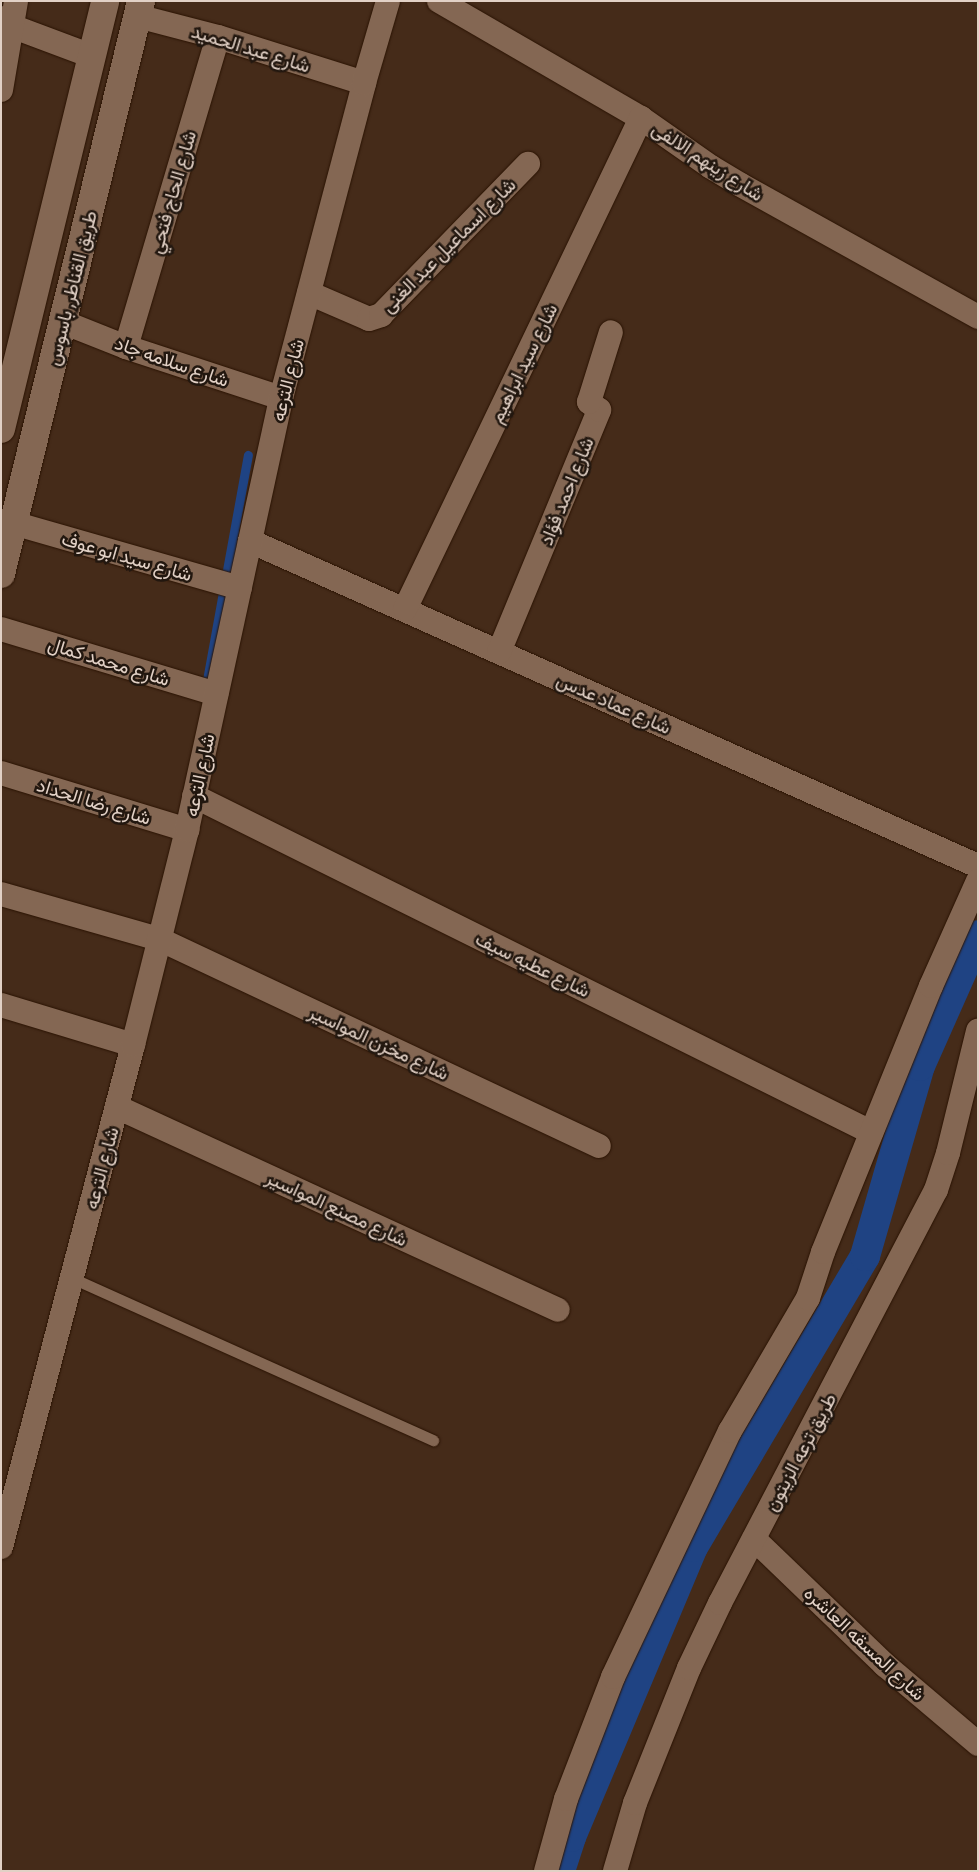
<!DOCTYPE html>
<meta charset="utf-8">
<style>
body{margin:0}
#map{position:relative;width:979px;height:1872px;overflow:hidden;background:#452b19;font-family:Commissioner,Vazirmatn,sans-serif}
div>[style]{position:absolute}
.stream>*{height:9px;margin:-4.5px;padding:0 4.5px;transform-origin:4.5px;border-radius:4.5px;background:#1f4383}
.canal>*{height:30px;margin:-15px;padding:0 15px;transform-origin:15px;border-radius:15px;background:#1f4383}
.roads{filter:drop-shadow(0 0 1px #2a1303) drop-shadow(0 0 1px #2a1303)}
.service>*{height:11px;margin:-5.5px;padding:0 5.5px;transform-origin:5.5px;border-radius:5.5px;background:#846753}
.minor>*{height:24px;margin:-12px;padding:0 12px;transform-origin:12px;border-radius:12px;background:#846753}
.secondary>*{height:28px;margin:-14px;padding:0 14px;transform-origin:14px;border-radius:14px;background:#846753}
span{translate:-50% -50%;white-space:nowrap;text-align:center;line-height:1.15;-webkit-text-stroke:5px #22170f;paint-order:stroke}
.street-label{font-size:19px;color:#e2d1c6}
.frame{position:absolute;inset:0;border:2px solid #e2d1c6;pointer-events:none}
</style>
<div id="map">
<div class="stream">
<div style="left:205px;top:691px;width:240px;rotate:-79.7deg"></div>
</div>
<div class="canal">
<div style="left:560px;top:1871px;width:36px;rotate:-72deg"></div>
<div style="left:571px;top:1837px;width:315px;rotate:-67.2deg"></div>
<div style="left:693px;top:1547px;width:338px;rotate:-59.4deg"></div>
<div style="left:865px;top:1256px;width:198px;rotate:-73.9deg"></div>
<div style="left:920px;top:1066px;width:143px;rotate:-66.1deg"></div>
</div>
<div class="roads">
<div class="service">
<div style="left:72px;top:1278px;width:396px;rotate:24.2deg"></div>
</div>
<div class="minor">
<div style="left:439px;top:1px;width:233px;rotate:30.1deg"></div>
<div style="left:641px;top:118px;width:85px;rotate:35deg"></div>
<div style="left:711px;top:167px;width:35px;rotate:31deg"></div>
<div style="left:741px;top:185px;width:271px;rotate:29.1deg"></div>
<div style="left:137px;top:16px;width:84px;rotate:14.5deg"></div>
<div style="left:218px;top:37px;width:153px;rotate:17.5deg"></div>
<div style="left:1px;top:18px;width:16px;rotate:35deg"></div>
<div style="left:14px;top:27px;width:82px;rotate:20.6deg"></div>
<div style="left:1px;top:90px;width:90px;rotate:-80.4deg"></div>
<div style="left:309px;top:293px;width:65px;rotate:23.4deg"></div>
<div style="left:369px;top:319px;width:13px;rotate:-18deg"></div>
<div style="left:381px;top:315px;width:211px;rotate:-45.8deg"></div>
<div style="left:63px;top:322px;width:68px;rotate:21.6deg"></div>
<div style="left:126px;top:347px;width:163px;rotate:18.2deg"></div>
<div style="left:126px;top:347px;width:323px;rotate:-73.5deg"></div>
<div style="left:13px;top:523px;width:236px;rotate:16deg"></div>
<div style="left:250px;top:541px;width:797px;rotate:24.06deg"></div>
<div style="left:405px;top:609px;width:545px;rotate:-64.33deg"></div>
<div style="left:1px;top:629px;width:225px;rotate:16.8deg"></div>
<div style="left:499px;top:652px;width:262px;rotate:-67.5deg"></div>
<div style="left:599px;top:410px;width:13px;rotate:-141deg"></div>
<div style="left:589px;top:402px;width:73px;rotate:-72.6deg"></div>
<div style="left:1px;top:773px;width:195px;rotate:17deg"></div>
<div style="left:194px;top:796px;width:756px;rotate:26.4deg"></div>
<div style="left:1px;top:894px;width:164px;rotate:15.9deg"></div>
<div style="left:159px;top:939px;width:486px;rotate:25.2deg"></div>
<div style="left:1px;top:1005px;width:138px;rotate:16.9deg"></div>
<div style="left:117px;top:1107px;width:485px;rotate:24.7deg"></div>
<div style="left:754px;top:1539px;width:182px;rotate:43.9deg"></div>
<div style="left:885px;top:1665px;width:122px;rotate:40.3deg"></div>
<div style="left:1px;top:1547px;width:519px;rotate:-75.27deg"></div>
<div style="left:133px;top:1045px;width:222px;rotate:-75.9deg"></div>
<div style="left:187px;top:830px;width:442px;rotate:-77.7deg"></div>
<div style="left:281px;top:398px;width:326px;rotate:-75.2deg"></div>
<div style="left:364px;top:83px;width:85px;rotate:-73.7deg"></div>
<div style="left:546px;top:1871px;width:75px;rotate:-74.5deg"></div>
<div style="left:566px;top:1799px;width:131px;rotate:-68.9deg"></div>
<div style="left:613px;top:1677px;width:272px;rotate:-64.6deg"></div>
<div style="left:730px;top:1431px;width:154px;rotate:-59.6deg"></div>
<div style="left:808px;top:1298px;width:48px;rotate:-71.9deg"></div>
<div style="left:823px;top:1252px;width:287px;rotate:-67.9deg"></div>
<div style="left:931px;top:986px;width:115px;rotate:-65.9deg"></div>
<div style="left:615px;top:1871px;width:71px;rotate:-73.6deg"></div>
<div style="left:635px;top:1803px;width:145px;rotate:-68.2deg"></div>
<div style="left:689px;top:1668px;width:72px;rotate:-64.5deg"></div>
<div style="left:720px;top:1603px;width:466px;rotate:-62.4deg"></div>
<div style="left:936px;top:1190px;width:39px;rotate:-72deg"></div>
<div style="left:948px;top:1153px;width:126px;rotate:-76.2deg"></div>
</div>
<div class="secondary">
<div style="left:1px;top:429px;width:440px;rotate:-76.3deg"></div>
<div style="left:1px;top:574px;width:590px;rotate:-76.27deg"></div>
</div>
</div>
<div class="street-label">
<span style="left:251px;top:48px;rotate:17deg">شارع عبد الحميد</span>
<span style="left:708px;top:161px;rotate:33deg">شارع زينهم الالفى</span>
<span style="left:172px;top:192px;rotate:-74deg">شارع الحاج فتحي</span>
<span style="left:448px;top:245px;rotate:-45deg">شارع اسماعيل عبد الغنى</span>
<span style="left:71px;top:288px;rotate:-76deg">طريق القناطر, باسوس</span>
<span style="left:172px;top:361px;rotate:19deg">شارع سلامه جاد</span>
<span style="left:523px;top:363px;rotate:-64deg">شارع سيد ابراهيم</span>
<span style="left:287px;top:380px;rotate:-76deg">شارع الترعه</span>
<span style="left:566px;top:491px;rotate:-68deg">شارع احمد فؤاد</span>
<span style="left:127px;top:556px;rotate:16deg">شارع سيد ابو عوف</span>
<span style="left:109px;top:661px;rotate:17deg">شارع محمد كمال</span>
<span style="left:614px;top:703px;rotate:24deg">شارع عماد عدس</span>
<span style="left:199px;top:775px;rotate:-78deg">شارع الترعه</span>
<span style="left:94px;top:801px;rotate:17deg">شارع رضا الحداد</span>
<span style="left:533px;top:964px;rotate:26deg">شارع عطيه سيف</span>
<span style="left:379px;top:1042px;rotate:25deg">شارع مخزن المواسير</span>
<span style="left:101px;top:1168px;rotate:-75deg">شارع الترعه</span>
<span style="left:337px;top:1208px;rotate:25deg">شارع مصنع المواسير</span>
<span style="left:800px;top:1452px;rotate:-62deg">طريق ترعه الزيتون</span>
<span style="left:865px;top:1643px;rotate:43deg">شارع المسقه العاشره</span>
</div>
<div class="frame"></div>
</div>
